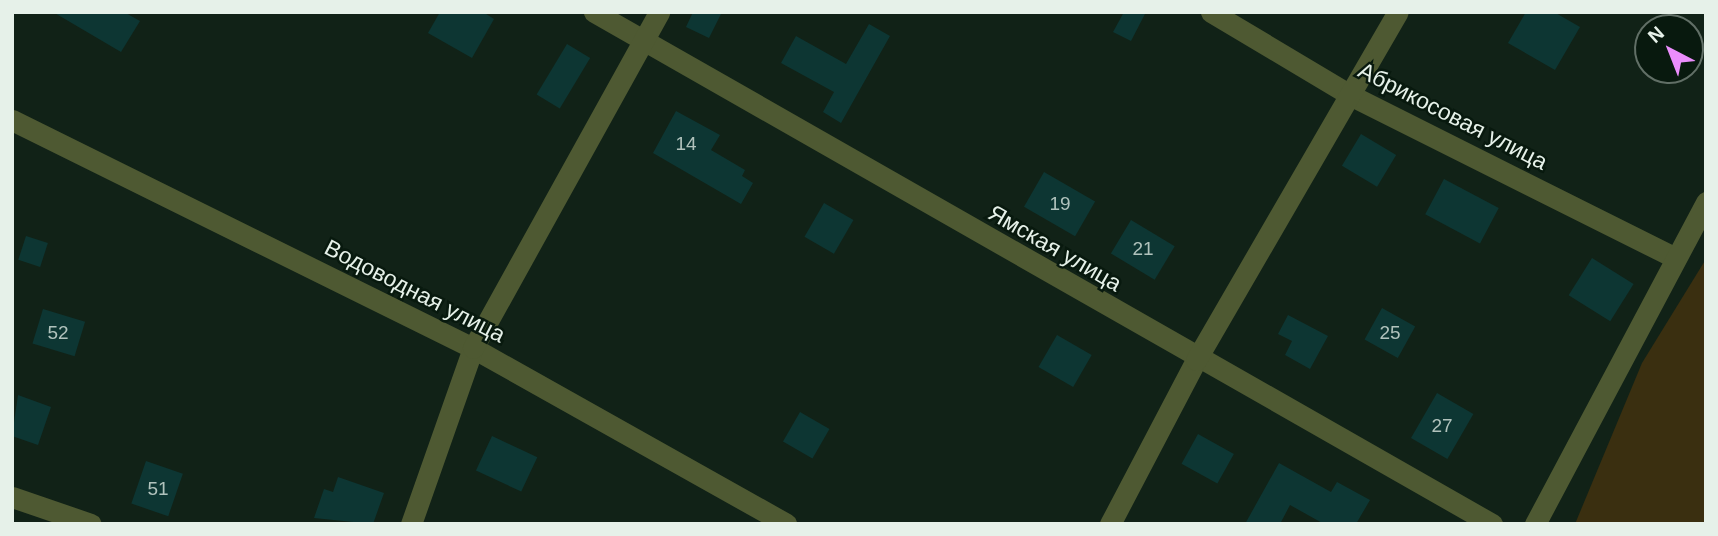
<!DOCTYPE html>
<meta charset="utf-8">
<style>
body{margin:0}
#map{position:relative;width:1718px;height:536px;overflow:hidden;background:#112217;font-family:Helvetica,sans-serif}
div>[style]{position:absolute}
.green>*{inset:0;background:#3a2f10}
.building>*{inset:0;background:#0d3633;transform-origin:0 0}
.minor>*{height:21px;margin:-10.5px;padding:0 10.5px;transform-origin:10.5px;border-radius:10.5px;background:#4e5932}
span{translate:-50% -50%;white-space:nowrap;text-align:center;line-height:1.15;-webkit-text-stroke:5px #08190e;paint-order:stroke}
.number-label{font-size:19px;color:#b0c2bc}
.number-label span{-webkit-text-stroke-width:0}
.street-label{font-size:23px;color:#e6f1e9}
.frame{position:absolute;inset:0;border:14px solid #e6f1e9;pointer-events:none}
.north{position:absolute;left:1634px;top:14px;width:70px;height:70px;box-sizing:border-box;background:#08190e;border:2px solid #616f66;border-radius:50%;rotate:318deg;font-size:19px;font-weight:700;line-height:28px;text-align:center;color:#e6f1e9}
.north::after{content:'';display:block;margin:auto;width:24px;height:32px;background:#eb8dfc;clip-path:polygon(50% 0,100% 100%,50% 72%,0 100%)}
</style>
<div id="map">
<div class="green">
<div style="clip-path:polygon(1706px 259px,1706px 524px,1575px 524px,1642px 363px)"></div>
</div>
<div class="building">
<div style="clip-path:polygon(53px 12px,124px 12px,140px 21px,121px 52px)"></div>
<div style="clip-path:polygon(440px 12px,483px 12px,494px 19px,472px 58px,428px 33px)"></div>
<div style="clip-path:polygon(693px 12px,722px 12px,709px 38px,686px 27px)"></div>
<div style="clip-path:polygon(1124px 12px,1146px 12px,1131px 41px,1113px 32px)"></div>
<div style="clip-path:polygon(1526px 12px,1554px 12px,1580px 27px,1555px 70px,1508px 43px)"></div>
<div style="clip-path:polygon(869px 24px,890px 36px,841px 123px,823px 112px,834px 92px,781px 63px,796px 36px,846px 64px)"></div>
<div style="left:567px;top:44px;width:27px;height:59px;rotate:31deg"></div>
<div style="clip-path:polygon(676px 111px,720px 135px,711px 150px,745px 170px,742px 176px,753px 183px,741px 204px,653px 153px)"></div>
<div style="left:1361px;top:134px;width:41px;height:37px;rotate:31deg"></div>
<div style="left:1044px;top:172px;width:59px;height:40px;rotate:30deg"></div>
<div style="left:1444px;top:179px;width:62px;height:40px;rotate:28deg"></div>
<div style="left:824px;top:203px;width:34px;height:39px;rotate:30deg"></div>
<div style="left:1131px;top:220px;width:51px;height:39px;rotate:31deg"></div>
<div style="left:26px;top:236px;width:23px;height:25px;rotate:18deg"></div>
<div style="left:1592px;top:258px;width:49px;height:44px;rotate:32deg"></div>
<div style="left:1382px;top:308px;width:38px;height:36px;rotate:29deg"></div>
<div style="left:43px;top:309px;width:44px;height:36px;rotate:17deg"></div>
<div style="clip-path:polygon(1288px 315px,1328px 336px,1310px 369px,1285px 355px,1292px 341px,1278px 334px)"></div>
<div style="left:1057px;top:335px;width:40px;height:37px;rotate:30deg"></div>
<div style="left:1437px;top:393px;width:42px;height:52px;rotate:30deg"></div>
<div style="clip-path:polygon(18px 395px,51px 407px,38px 445px,12px 436px)"></div>
<div style="left:800px;top:412px;width:34px;height:34px;rotate:30deg"></div>
<div style="left:1198px;top:434px;width:41px;height:34px;rotate:29deg"></div>
<div style="left:492px;top:436px;width:50px;height:38px;rotate:25deg"></div>
<div style="left:146px;top:461px;width:39px;height:45px;rotate:19deg"></div>
<div style="clip-path:polygon(1279px 463px,1331px 492px,1337px 482px,1370px 500px,1356px 524px,1324px 524px,1290px 505px,1280px 524px,1245px 524px)"></div>
<div style="clip-path:polygon(338px 477px,384px 493px,373px 524px,314px 518px,324px 489px,333px 492px)"></div>
</div>
<div class="minor">
<div style="left:594px;top:12px;width:1034px;rotate:29.69deg"></div>
<div style="left:1211px;top:12px;width:162px;rotate:30.8deg"></div>
<div style="left:1350px;top:95px;width:364px;rotate:26.6deg"></div>
<div style="left:12px;top:120px;width:514px;rotate:26.32deg"></div>
<div style="left:473px;top:348px;width:359px;rotate:29.3deg"></div>
<div style="left:12px;top:497px;width:83px;rotate:18.9deg"></div>
<div style="left:411px;top:524px;width:187px;rotate:-70.6deg"></div>
<div style="left:473px;top:348px;width:384px;rotate:-61deg"></div>
<div style="left:1110px;top:524px;width:185px;rotate:-62.3deg"></div>
<div style="left:1196px;top:360px;width:402px;rotate:-59.9deg"></div>
<div style="left:1535px;top:524px;width:365px;rotate:-62deg"></div>
</div>
<div class="number-label">
<span style="left:686px;top:144px">14</span>
<span style="left:1060px;top:204px">19</span>
<span style="left:1143px;top:249px">21</span>
<span style="left:58px;top:333px">52</span>
<span style="left:1390px;top:333px">25</span>
<span style="left:1442px;top:426px">27</span>
<span style="left:158px;top:489px">51</span>
</div>
<div class="street-label">
<span style="left:1453px;top:116px;rotate:27deg">Абрикосовая улица</span>
<span style="left:1055px;top:248px;rotate:30deg">Ямская улица</span>
<span style="left:415px;top:291px;rotate:27deg">Водоводная улица</span>
</div>
<div class="frame"></div>
<div class="north">N</div>
</div>
